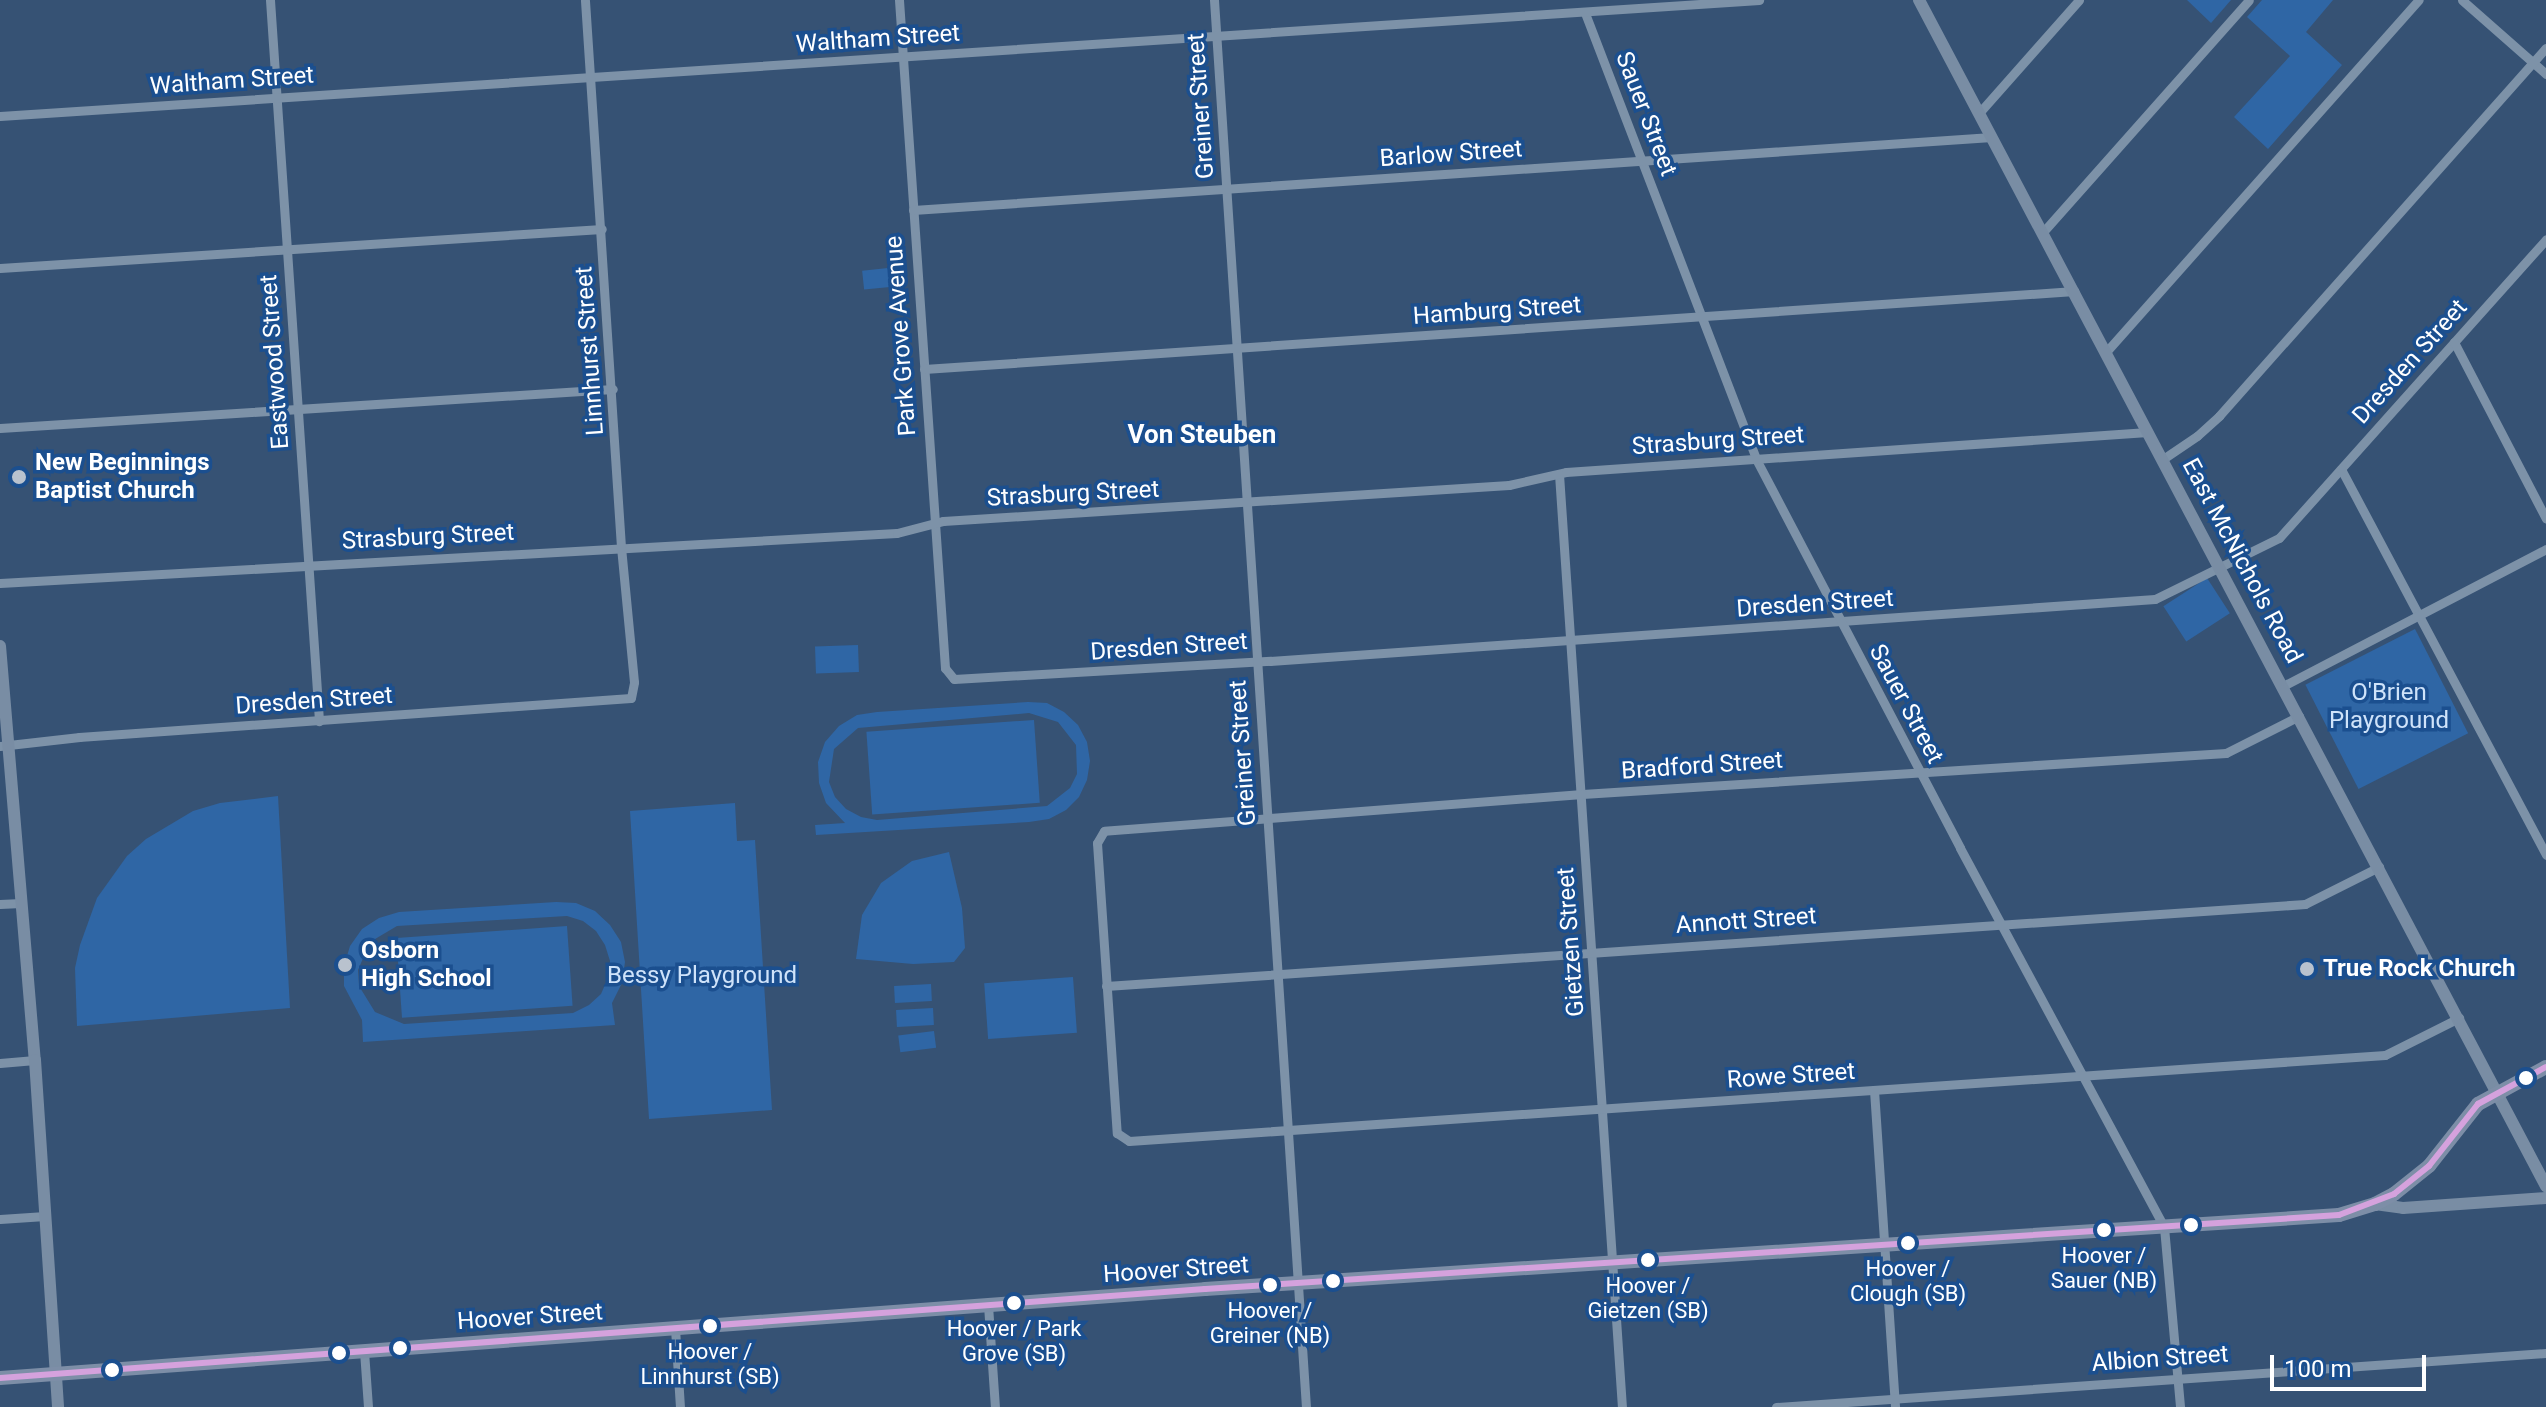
<!DOCTYPE html>
<style>
body{margin:0}
#map{position:relative;width:2546px;height:1407px;overflow:hidden;background:#365274;font-family:Roboto,sans-serif}
div>[style]{position:absolute}
.green>*{inset:0;background:#2f66a5;transform-origin:0 0}
.street>*{height:9px;margin:-4.5px;padding:0 4.5px;transform-origin:4.5px;border-radius:4.5px;background:#7d92a8}
.secondary>*{height:12px;margin:-6px;padding:0 6px;transform-origin:6px;border-radius:6px;background:#798da4}
.primary>*{height:14px;margin:-7px;padding:0 7px;transform-origin:7px;border-radius:7px;background:#7d8ea7}
.bus-1>*{height:6px;margin:-3px;padding:0 3px;transform-origin:3px;border-radius:3px;background:#d5a2dd}
.dots>*{width:22px;height:22px;translate:-50% -50%;box-sizing:border-box;border:4px solid #1b4f8f;border-radius:50%}
span{translate:-50% -50%;white-space:nowrap;text-align:center;line-height:1.15;-webkit-text-stroke:7px #1b4f8f;paint-order:stroke}
.bus-label{font-size:22px;color:#fff}
.street-label{font-size:24px;color:#fff}
.poi-label{font-size:24px;color:#fff;font-weight:700}
.left{translate:0 -50%;text-align:left}
.park-label{font-size:24px;color:#cfe3fa}
.neighbourhood-label{font-size:26px;color:#fff;font-weight:700}
.scale{position:absolute;left:2270px;top:1355px;width:156px;height:36px;box-sizing:border-box;border:4px solid #fff;border-top:0;padding-left:10px;font-size:24px;line-height:28px;white-space:nowrap;color:#fff;-webkit-text-stroke:6px #1b4f8f;paint-order:stroke}
</style>
<div id="map">
<div class="green">
<div style="clip-path:polygon(2187px 0,2231px 0,2211px 23px)"></div>
<div style="clip-path:polygon(2262px 0,2333px 0,2306px 32px,2342px 65px,2268px 149px,2234px 117px,2290px 56px,2247px 17px)"></div>
<div style="left:888px;top:268px;width:19px;height:26px;rotate:84deg"></div>
<div style="left:2207px;top:578px;width:42px;height:52px;rotate:57deg"></div>
<div style="left:2415px;top:629px;width:117px;height:123px;rotate:63deg"></div>
<div style="left:858px;top:645px;width:27px;height:43px;rotate:88deg"></div>
<div style="clip-path:polygon(evenodd,1028px 702px,1047px 703px,1064px 712px,1078px 725px,1087px 742px,1090px 761px,1087px 780px,1079px 797px,1066px 810px,1049px 819px,1029px 822px,816px 835px,815px 825px,845px 823px,826px 803px,819px 783px,818px 762px,825px 742px,839px 726px,857px 715px,877px 712px,1028px 702px,1029px 713px,1058px 722px,1076px 745px,1077px 774px,1070px 788px,1047px 806px,877px 820px,861px 817px,846px 809px,835px 797px,829px 782px,834px 749px,858px 728px,1029px 713px)"></div>
<div style="left:1034px;top:720px;width:83px;height:168px;rotate:86deg"></div>
<div style="clip-path:polygon(278px 796px,290px 1008px,77px 1026px,75px 968px,80px 945px,97px 898px,127px 856px,146px 839px,193px 811px,220px 803px)"></div>
<div style="clip-path:polygon(735px 803px,737px 841px,755px 840px,772px 1110px,649px 1119px,630px 811px)"></div>
<div style="clip-path:polygon(949px 852px,962px 908px,965px 948px,954px 962px,913px 964px,856px 959px,862px 915px,881px 883px,912px 861px)"></div>
<div style="clip-path:polygon(evenodd,556px 902px,576px 903px,595px 911px,610px 925px,621px 942px,625px 962px,622px 983px,612px 1003px,615px 1025px,363px 1042px,362px 1020px,344px 986px,344px 966px,350px 946px,362px 929px,379px 918px,399px 912px,556px 902px,567px 916px,583px 921px,596px 931px,605px 945px,610px 961px,608px 978px,601px 994px,589px 1005px,573px 1013px,404px 1024px,375px 1012px,359px 986px,358px 970px,370px 942px,397px 926px,567px 916px)"></div>
<div style="left:567px;top:926px;width:80px;height:171px;rotate:86deg"></div>
<div style="left:1073px;top:977px;width:56px;height:89px;rotate:86deg"></div>
<div style="left:931px;top:984px;width:17px;height:37px;rotate:87deg"></div>
<div style="left:933px;top:1008px;width:17px;height:37px;rotate:87deg"></div>
<div style="left:934px;top:1031px;width:17px;height:36px;rotate:83deg"></div>
</div>
<div class="street">
<div style="left:270px;top:0;width:723px;rotate:86.11deg"></div>
<div style="left:899px;top:0;width:670px;rotate:86.06deg"></div>
<div style="left:945px;top:668px;width:14px;rotate:51deg"></div>
<div style="left:954px;top:679px;width:317px;rotate:-3.3deg"></div>
<div style="left:1270px;top:661px;width:887px;rotate:-4.01deg"></div>
<div style="left:2155px;top:599px;width:138px;rotate:-26.2deg"></div>
<div style="left:2279px;top:538px;width:401px;rotate:-48.2deg"></div>
<div style="left:1214px;top:0;width:1410px;rotate:86.26deg"></div>
<div style="left:2462px;top:0;width:112px;rotate:41.4deg"></div>
<div style="left:1585px;top:13px;width:478px;rotate:69deg"></div>
<div style="left:1756px;top:459px;width:439px;rotate:62.3deg"></div>
<div style="left:1960px;top:848px;width:430px;rotate:61.7deg"></div>
<div style="left:2164px;top:1227px;width:181px;rotate:84.9deg"></div>
<div style="left:1979px;top:113px;width:151px;rotate:-48.5deg"></div>
<div style="left:0;top:116px;width:1763px;rotate:-3.77deg"></div>
<div style="left:913px;top:210px;width:1081px;rotate:-3.87deg"></div>
<div style="left:2043px;top:232px;width:310px;rotate:-48.4deg"></div>
<div style="left:0;top:268px;width:603px;rotate:-3.71deg"></div>
<div style="left:2454px;top:342px;width:199px;rotate:62.5deg"></div>
<div style="left:2106px;top:352px;width:471px;rotate:-48.4deg"></div>
<div style="left:924px;top:369px;width:1153px;rotate:-3.88deg"></div>
<div style="left:0;top:428px;width:614px;rotate:-3.64deg"></div>
<div style="left:2163px;top:459px;width:41px;rotate:-34.1deg"></div>
<div style="left:2197px;top:436px;width:30px;rotate:-42deg"></div>
<div style="left:2219px;top:416px;width:492px;rotate:-48.4deg"></div>
<div style="left:2341px;top:469px;width:437px;rotate:62deg"></div>
<div style="left:1559px;top:474px;width:935px;rotate:86.14deg"></div>
<div style="left:0;top:583px;width:898px;rotate:-3.19deg"></div>
<div style="left:897px;top:533px;width:48px;rotate:-14.6deg"></div>
<div style="left:943px;top:521px;width:567px;rotate:-3.64deg"></div>
<div style="left:1509px;top:485px;width:58px;rotate:-12.8deg"></div>
<div style="left:1566px;top:472px;width:583px;rotate:-3.93deg"></div>
<div style="left:2283px;top:686px;width:297px;rotate:-27.5deg"></div>
<div style="left:2299px;top:716px;width:82px;rotate:153.1deg"></div>
<div style="left:2226px;top:753px;width:645px;rotate:176.36deg"></div>
<div style="left:1582px;top:794px;width:479px;rotate:175.6deg"></div>
<div style="left:1104px;top:831px;width:14px;rotate:120deg"></div>
<div style="left:1097px;top:843px;width:291px;rotate:86.1deg"></div>
<div style="left:1117px;top:1133px;width:14px;rotate:34deg"></div>
<div style="left:1129px;top:1141px;width:1259px;rotate:-3.92deg"></div>
<div style="left:2385px;top:1055px;width:83px;rotate:-26.6deg"></div>
<div style="left:0;top:746px;width:80px;rotate:-6.5deg"></div>
<div style="left:79px;top:737px;width:553px;rotate:-4.04deg"></div>
<div style="left:631px;top:698px;width:16px;rotate:-79deg"></div>
<div style="left:634px;top:682px;width:136px;rotate:-95.5deg"></div>
<div style="left:621px;top:547px;width:548px;rotate:-93.77deg"></div>
<div style="left:0;top:904px;width:21px;rotate:-3deg"></div>
<div style="left:1106px;top:986px;width:1202px;rotate:-3.91deg"></div>
<div style="left:2305px;top:904px;width:83px;rotate:-26.6deg"></div>
<div style="left:0;top:1063px;width:35px;rotate:-5deg"></div>
<div style="left:1874px;top:1090px;width:318px;rotate:86.2deg"></div>
<div style="left:0;top:1219px;width:45px;rotate:-3.8deg"></div>
<div style="left:988px;top:1305px;width:102px;rotate:86.1deg"></div>
<div style="left:675px;top:1328px;width:79px;rotate:86.4deg"></div>
<div style="left:364px;top:1351px;width:56px;rotate:85.9deg"></div>
<div style="left:1776px;top:1407px;width:772px;rotate:-4.01deg"></div>
</div>
<div class="secondary">
<div style="left:1919px;top:0;width:1342px;rotate:62.14deg"></div>
<div style="left:0;top:646px;width:415px;rotate:85.2deg"></div>
<div style="left:35px;top:1060px;width:348px;rotate:86.2deg"></div>
<div style="left:2375px;top:1204px;width:28px;rotate:8deg"></div>
<div style="left:2403px;top:1208px;width:143px;rotate:-4deg"></div>
</div>
<div class="primary">
<div style="left:0;top:1378px;width:1208px;rotate:-4.22deg"></div>
<div style="left:1205px;top:1289px;width:1136px;rotate:-3.73deg"></div>
<div style="left:2339px;top:1215px;width:38px;rotate:-17deg"></div>
<div style="left:2375px;top:1204px;width:21px;rotate:-28deg"></div>
<div style="left:2394px;top:1194px;width:45px;rotate:-38.7deg"></div>
<div style="left:2429px;top:1166px;width:79px;rotate:-51.7deg"></div>
<div style="left:2478px;top:1104px;width:77px;rotate:-28.6deg"></div>
</div>
<div class="bus-1">
<div style="left:0;top:1378px;width:1208px;rotate:-4.22deg"></div>
<div style="left:1205px;top:1289px;width:1136px;rotate:-3.73deg"></div>
<div style="left:2339px;top:1215px;width:59px;rotate:-20.9deg"></div>
<div style="left:2394px;top:1194px;width:45px;rotate:-38.7deg"></div>
<div style="left:2429px;top:1166px;width:79px;rotate:-51.7deg"></div>
<div style="left:2478px;top:1104px;width:77px;rotate:-28.6deg"></div>
</div>
<div class="dots">
<div style="left:19px;top:477px;background:#b9c2ce"></div>
<div style="left:345px;top:965px;background:#b9c2ce"></div>
<div style="left:2307px;top:969px;background:#b9c2ce"></div>
<div style="left:2526px;top:1078px;background:#fff"></div>
<div style="left:2191px;top:1225px;background:#fff"></div>
<div style="left:2104px;top:1230px;background:#fff"></div>
<div style="left:1908px;top:1243px;background:#fff"></div>
<div style="left:1648px;top:1260px;background:#fff"></div>
<div style="left:1333px;top:1281px;background:#fff"></div>
<div style="left:1270px;top:1285px;background:#fff"></div>
<div style="left:1014px;top:1303px;background:#fff"></div>
<div style="left:710px;top:1326px;background:#fff"></div>
<div style="left:400px;top:1348px;background:#fff"></div>
<div style="left:339px;top:1353px;background:#fff"></div>
<div style="left:112px;top:1370px;background:#fff"></div>
</div>
<div class="bus-label">
<span style="left:2104px;top:1268px">Hoover /<br>Sauer (NB)</span>
<span style="left:1908px;top:1281px">Hoover /<br>Clough (SB)</span>
<span style="left:1648px;top:1298px">Hoover /<br>Gietzen (SB)</span>
<span style="left:1270px;top:1323px">Hoover /<br>Greiner (NB)</span>
<span style="left:1014px;top:1341px">Hoover / Park<br>Grove (SB)</span>
<span style="left:710px;top:1364px">Hoover /<br>Linnhurst (SB)</span>
</div>
<div class="street-label">
<span style="left:878px;top:39px;rotate:-4deg">Waltham Street</span>
<span style="left:232px;top:81px;rotate:-4deg">Waltham Street</span>
<span style="left:1201px;top:106px;rotate:-94deg">Greiner Street</span>
<span style="left:1646px;top:114px;rotate:69deg">Sauer Street</span>
<span style="left:1451px;top:154px;rotate:-4deg">Barlow Street</span>
<span style="left:1497px;top:311px;rotate:-4deg">Hamburg Street</span>
<span style="left:901px;top:336px;rotate:-94deg">Park Grove Avenue</span>
<span style="left:590px;top:351px;rotate:-94deg">Linnhurst Street</span>
<span style="left:275px;top:362px;rotate:-94deg">Eastwood Street</span>
<span style="left:2410px;top:362px;rotate:-48deg">Dresden Street</span>
<span style="left:1718px;top:441px;rotate:-4deg">Strasburg Street</span>
<span style="left:1073px;top:494px;rotate:-3deg">Strasburg Street</span>
<span style="left:428px;top:537px;rotate:-3deg">Strasburg Street</span>
<span style="left:2242px;top:561px;rotate:62deg">East McNichols Road</span>
<span style="left:1815px;top:604px;rotate:-4deg">Dresden Street</span>
<span style="left:1169px;top:647px;rotate:-4deg">Dresden Street</span>
<span style="left:314px;top:701px;rotate:-4deg">Dresden Street</span>
<span style="left:1906px;top:704px;rotate:62deg">Sauer Street</span>
<span style="left:1243px;top:753px;rotate:-94deg">Greiner Street</span>
<span style="left:1702px;top:766px;rotate:-4deg">Bradford Street</span>
<span style="left:1746px;top:921px;rotate:-4deg">Annott Street</span>
<span style="left:1571px;top:942px;rotate:-94deg">Gietzen Street</span>
<span style="left:1791px;top:1076px;rotate:-4deg">Rowe Street</span>
<span style="left:1176px;top:1270px;rotate:-4deg">Hoover Street</span>
<span style="left:530px;top:1317px;rotate:-4deg">Hoover Street</span>
<span style="left:2160px;top:1359px;rotate:-4deg">Albion Street</span>
</div>
<div class="poi-label">
<span class="left" style="left:35px;top:477px">New Beginnings<br>Baptist Church</span>
<span class="left" style="left:361px;top:965px">Osborn<br>High School</span>
<span class="left" style="left:2323px;top:969px">True Rock Church</span>
</div>
<div class="park-label">
<span style="left:2389px;top:707px">O'Brien<br>Playground</span>
<span style="left:702px;top:976px">Bessy Playground</span>
</div>
<div class="neighbourhood-label">
<span style="left:1202px;top:435px">Von Steuben</span>
</div>
<div class="scale">100 m</div>
</div>
